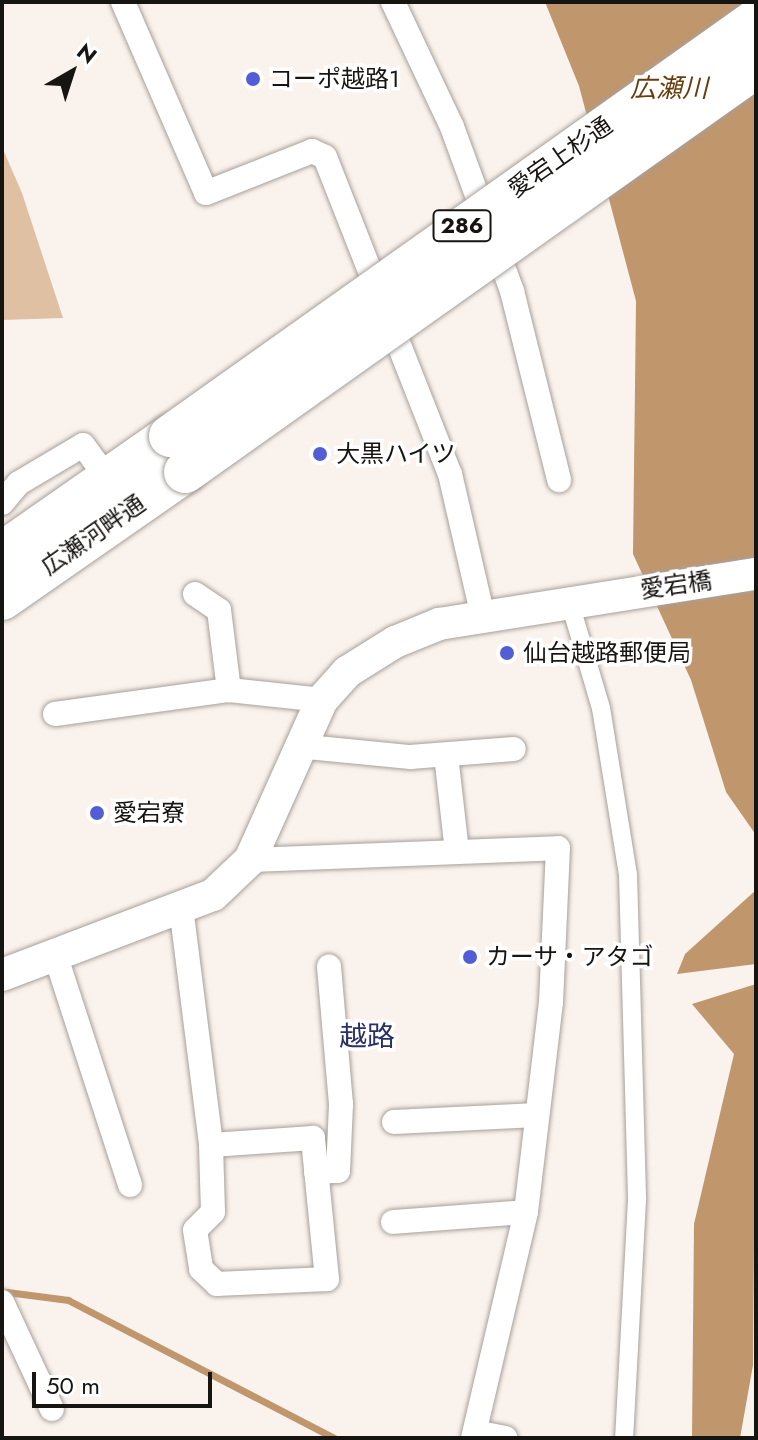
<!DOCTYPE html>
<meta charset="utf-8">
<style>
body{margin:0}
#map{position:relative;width:758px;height:1440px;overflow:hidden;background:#faf2ec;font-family:Jost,"Noto Sans JP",sans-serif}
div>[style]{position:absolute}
.green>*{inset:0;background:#dfc0a3}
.water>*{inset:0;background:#c0966d}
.stream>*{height:7px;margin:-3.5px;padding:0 3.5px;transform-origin:3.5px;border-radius:3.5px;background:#c0966d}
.roads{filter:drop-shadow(0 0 2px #a7a09a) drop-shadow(0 0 2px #a7a09a)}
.pedestrian>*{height:18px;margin:-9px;padding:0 9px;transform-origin:9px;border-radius:9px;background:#fff}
.minor>*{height:24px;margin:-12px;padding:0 12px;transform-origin:12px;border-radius:12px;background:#fff}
.tertiary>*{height:32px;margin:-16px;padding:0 16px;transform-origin:16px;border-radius:16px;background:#fff}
.trunk>*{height:42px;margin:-21px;padding:0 21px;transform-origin:21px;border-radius:21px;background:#fff}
.bridges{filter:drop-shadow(0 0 2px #a7a09a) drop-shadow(0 0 2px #a7a09a)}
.trunk-bridge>*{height:42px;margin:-21px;padding:0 21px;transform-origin:21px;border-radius:21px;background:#fff}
.dots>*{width:22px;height:22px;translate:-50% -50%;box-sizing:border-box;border:4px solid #fff;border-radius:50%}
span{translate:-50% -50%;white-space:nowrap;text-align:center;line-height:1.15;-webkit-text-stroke:7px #fff;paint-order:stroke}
.shield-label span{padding:2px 6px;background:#fff;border:2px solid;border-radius:6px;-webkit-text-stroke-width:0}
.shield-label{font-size:22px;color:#171512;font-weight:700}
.poi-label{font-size:24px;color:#171512}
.left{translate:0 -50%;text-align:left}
.street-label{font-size:24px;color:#171512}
.water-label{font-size:26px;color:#673e0b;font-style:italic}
.quarter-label{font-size:28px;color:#2a306a}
.frame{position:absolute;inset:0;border:4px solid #171512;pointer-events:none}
.north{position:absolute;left:32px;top:32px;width:80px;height:80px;-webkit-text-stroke:6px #fff;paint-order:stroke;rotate:39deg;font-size:22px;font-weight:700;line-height:32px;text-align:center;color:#171512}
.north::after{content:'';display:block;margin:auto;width:28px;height:36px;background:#171512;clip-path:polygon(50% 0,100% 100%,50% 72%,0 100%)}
.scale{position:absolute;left:32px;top:1372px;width:180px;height:36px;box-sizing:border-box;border:4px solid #171512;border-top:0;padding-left:10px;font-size:24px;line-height:28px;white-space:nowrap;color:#171512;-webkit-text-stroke:6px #fff;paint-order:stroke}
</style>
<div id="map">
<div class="green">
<div style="clip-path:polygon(2px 147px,22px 193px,63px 318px,2px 320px)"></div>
</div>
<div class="water">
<div style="clip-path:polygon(545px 2px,756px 2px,756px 835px,726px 792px,691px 680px,633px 554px,636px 301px,579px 86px)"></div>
<div style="clip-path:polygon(756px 890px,756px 964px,677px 974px,685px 954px)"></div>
<div style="clip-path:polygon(756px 984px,753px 1365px,740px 1438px,692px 1438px,694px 1224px,734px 1054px,692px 1004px)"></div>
</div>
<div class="stream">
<div style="left:7px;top:1292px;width:62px;rotate:7.5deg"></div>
<div style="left:68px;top:1300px;width:300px;rotate:27.4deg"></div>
</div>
<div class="roads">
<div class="pedestrian">
<div style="left:569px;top:600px;width:113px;rotate:73.5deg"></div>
<div style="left:601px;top:708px;width:168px;rotate:80.8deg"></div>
<div style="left:628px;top:874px;width:326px;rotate:88.4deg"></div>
<div style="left:637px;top:1200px;width:238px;rotate:93.1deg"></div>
</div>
<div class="minor">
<div style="left:123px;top:2px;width:208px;rotate:66.5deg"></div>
<div style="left:206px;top:193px;width:114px;rotate:-21.6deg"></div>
<div style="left:312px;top:151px;width:14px;rotate:25deg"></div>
<div style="left:325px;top:157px;width:341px;rotate:68.5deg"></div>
<div style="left:450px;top:474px;width:147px;rotate:77deg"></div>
<div style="left:393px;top:2px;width:138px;rotate:64.7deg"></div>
<div style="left:452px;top:127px;width:175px;rotate:69.9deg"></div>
<div style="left:512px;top:291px;width:195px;rotate:76deg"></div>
<div style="left:2px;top:503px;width:26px;rotate:-50deg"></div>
<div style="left:19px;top:483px;width:74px;rotate:-30.7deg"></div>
<div style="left:83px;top:445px;width:41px;rotate:54deg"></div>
<div style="left:195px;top:594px;width:29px;rotate:34deg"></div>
<div style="left:219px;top:610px;width:81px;rotate:82.9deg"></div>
<div style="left:55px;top:714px;width:176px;rotate:-7.9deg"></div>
<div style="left:229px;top:690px;width:94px;rotate:6.1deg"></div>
<div style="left:297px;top:746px;width:114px;rotate:5.6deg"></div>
<div style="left:410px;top:757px;width:104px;rotate:-4.4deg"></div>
<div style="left:446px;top:755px;width:97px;rotate:83.5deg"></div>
<div style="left:250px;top:860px;width:308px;rotate:-2.2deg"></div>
<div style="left:558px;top:848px;width:154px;rotate:92.6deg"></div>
<div style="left:551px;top:1002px;width:211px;rotate:96.8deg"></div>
<div style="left:526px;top:1212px;width:232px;rotate:103.2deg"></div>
<div style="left:181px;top:907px;width:240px;rotate:82.8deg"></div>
<div style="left:211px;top:1145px;width:67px;rotate:88.3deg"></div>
<div style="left:213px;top:1212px;width:25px;rotate:135deg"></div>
<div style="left:195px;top:1230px;width:39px;rotate:81deg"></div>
<div style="left:201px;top:1269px;width:22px;rotate:43deg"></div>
<div style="left:217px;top:1284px;width:110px;rotate:-2.6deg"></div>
<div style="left:327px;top:1279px;width:142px;rotate:-95.7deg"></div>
<div style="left:313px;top:1138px;width:102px;rotate:176.1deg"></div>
<div style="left:55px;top:954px;width:243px;rotate:72deg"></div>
<div style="left:394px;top:1122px;width:143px;rotate:-2.8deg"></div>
<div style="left:316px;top:1172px;width:22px;rotate:-3deg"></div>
<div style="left:338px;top:1171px;width:67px;rotate:-87.4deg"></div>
<div style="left:341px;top:1104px;width:138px;rotate:-95deg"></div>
<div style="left:393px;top:1222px;width:133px;rotate:-4.3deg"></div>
<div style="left:2px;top:1302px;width:118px;rotate:65deg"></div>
<div style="left:475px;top:1432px;width:31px;rotate:11deg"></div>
</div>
<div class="tertiary">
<div style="left:2px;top:975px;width:226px;rotate:-20.8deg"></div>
<div style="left:213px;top:895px;width:51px;rotate:-43.4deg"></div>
<div style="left:250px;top:860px;width:175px;rotate:-65.8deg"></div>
<div style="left:322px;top:700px;width:38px;rotate:-48deg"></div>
<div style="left:347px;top:672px;width:57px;rotate:-32deg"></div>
<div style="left:395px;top:642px;width:48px;rotate:-22.2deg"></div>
<div style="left:439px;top:624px;width:321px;rotate:-9deg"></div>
</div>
<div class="trunk">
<div style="left:2px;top:553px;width:205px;rotate:-34.9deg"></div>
<div style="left:2px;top:599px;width:223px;rotate:-34.8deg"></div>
</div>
</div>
<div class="bridges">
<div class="trunk-bridge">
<div style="left:170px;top:436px;width:719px;rotate:-35.37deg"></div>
<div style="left:185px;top:472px;width:700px;rotate:-35.35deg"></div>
</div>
</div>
<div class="dots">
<div style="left:253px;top:79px;background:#545ed4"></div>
<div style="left:320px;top:454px;background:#545ed4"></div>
<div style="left:507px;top:653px;background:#545ed4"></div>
<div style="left:97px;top:813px;background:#545ed4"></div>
<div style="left:470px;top:957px;background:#545ed4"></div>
</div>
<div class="shield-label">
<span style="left:462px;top:226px">286</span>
</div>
<div class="poi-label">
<span class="left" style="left:269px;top:79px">コーポ越路1</span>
<span class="left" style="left:336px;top:454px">大黒ハイツ</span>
<span class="left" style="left:523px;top:653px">仙台越路郵便局</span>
<span class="left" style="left:113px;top:813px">愛宕寮</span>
<span class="left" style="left:486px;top:957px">カーサ・アタゴ</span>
</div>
<div class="street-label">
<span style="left:560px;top:157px;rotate:-35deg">愛宕上杉通</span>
<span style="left:93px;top:535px;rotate:-35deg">広瀬河畔通</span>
<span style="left:676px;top:585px;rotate:-8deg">愛宕橋</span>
</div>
<div class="water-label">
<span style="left:669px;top:89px">広瀬川</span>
</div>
<div class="quarter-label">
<span style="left:367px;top:1037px">越路</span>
</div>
<div class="frame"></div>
<div class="north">N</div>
<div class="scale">50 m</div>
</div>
